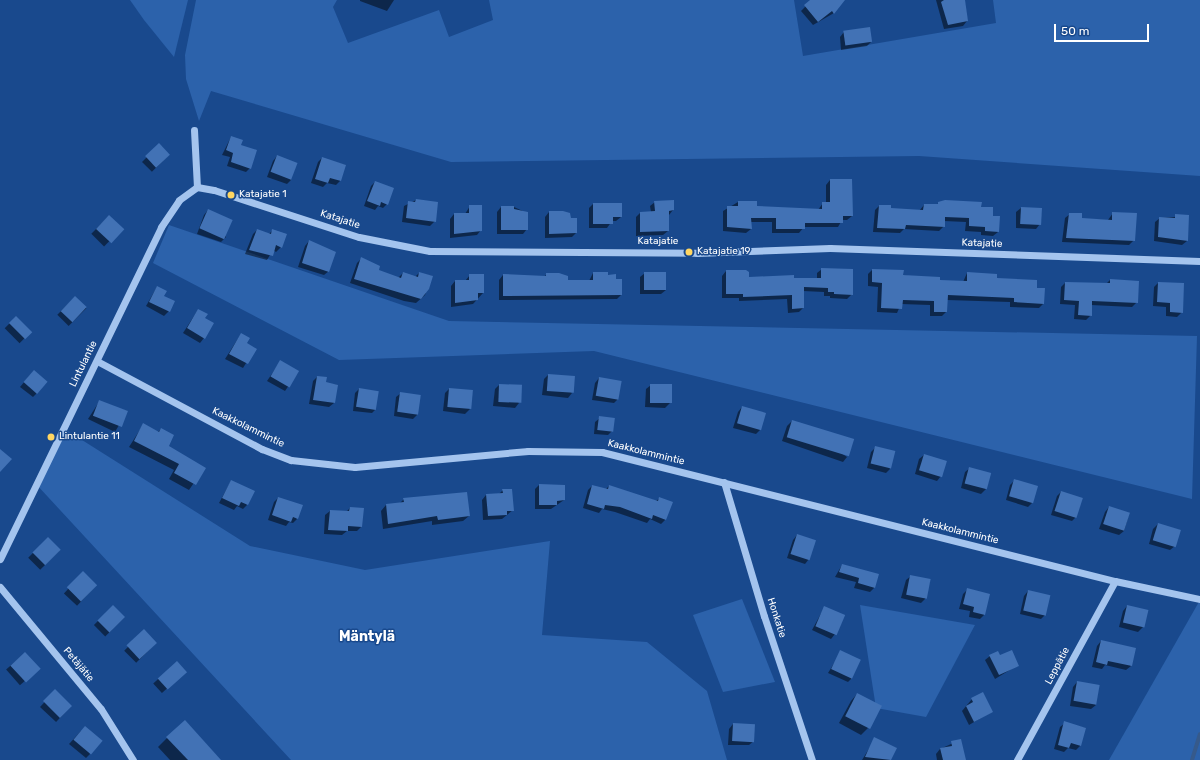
<!DOCTYPE html>
<meta charset="utf-8">
<style>
body{margin:0}
#map{position:relative;width:1200px;height:760px;overflow:hidden;background:#19498d;font-family:Rubik,sans-serif}
div>[style]{position:absolute}
.green>*{inset:0;background:#2c62ab}
.shadow>*{inset:0;background:#0007;transform-origin:0 0}
.stream>*{height:4px;margin:-2px;padding:0 2px;transform-origin:2px;border-radius:2px;background:#365a8b}
.building>*{inset:0;background:#4272b5;transform-origin:0 0}
.minor>*{height:7px;margin:-3.5px;padding:0 3.5px;transform-origin:3.5px;border-radius:3.5px;background:#a4c4ee}
.dots>*{width:11px;height:11px;translate:-50% -50%;box-sizing:border-box;border:2px solid #19498d;border-radius:50%}
span{translate:-50% -50%;white-space:nowrap;text-align:center;line-height:1.15;-webkit-text-stroke:3px #19498d;paint-order:stroke}
.poi-label{font-size:10px;color:#fff}
.left{translate:0 -50%;text-align:left}
.street-label{font-size:10px;color:#fff}
.district-label{font-size:14px;color:#fff;font-weight:700}
.scale{position:absolute;left:1054px;top:24px;width:95px;height:18px;box-sizing:border-box;border:2px solid #fff;border-top:0;padding-left:5px;font-size:12px;line-height:14px;white-space:nowrap;color:#fff;-webkit-text-stroke:3px #19498d;paint-order:stroke}
</style>
<div id="map">
<div class="green">
<div style="clip-path:polygon(130px 0,188px 0,174px 57px,144px 20px)"></div>
<div style="clip-path:polygon(196px 0,337px 0,333px 7px,348px 43px,439px 10px,449px 37px,493px 20px,489px 0,794px 0,803px 56px,996px 23px,993px 0,1200px 0,1200px 176px,919px 156px,451px 162px,211px 91px,199px 121px,186px 79px,185px 55px)"></div>
<div style="clip-path:polygon(169px 225px,449px 321px,1197px 336px,1192px 499px,594px 351px,339px 360px,153px 263px)"></div>
<div style="clip-path:polygon(63px 428px,250px 546px,365px 570px,550px 541px,542px 635px,647px 642px,707px 691px,727px 760px,291px 760px,36px 484px)"></div>
<div style="clip-path:polygon(742px 599px,775px 682px,723px 692px,693px 615px)"></div>
<div style="clip-path:polygon(1200px 600px,1200px 760px,1109px 760px)"></div>
<div style="clip-path:polygon(860px 605px,975px 625px,926px 717px,876px 708px)"></div>
</div>
<div class="shadow">
<div style="clip-path:polygon(394px 0,387px 11px,360px 1px,360px 0)"></div>
<div style="clip-path:polygon(812px 0,842px 0,834px 13px,813px 25px,801px 11px)"></div>
<div style="clip-path:polygon(936px 0,964px 0,967px 21px,963px 26px,944px 29px)"></div>
<div style="clip-path:polygon(844px 32px,871px 42px,867px 46px,841px 50px,840px 37px)"></div>
<div style="clip-path:polygon(231px 137px,240px 146px,250px 168px,246px 172px,227px 166px,230px 157px,222px 155px)"></div>
<div style="left:159px;top:145px;width:14px;height:24px;rotate:45deg"></div>
<div style="clip-path:polygon(277px 156px,291px 180px,287px 184px,267px 177px,273px 161px)"></div>
<div style="clip-path:polygon(322px 158px,345px 165px,340px 181px,336px 185px,327px 183px,323px 187px,311px 183px,318px 162px)"></div>
<div style="clip-path:polygon(830px 180px,852px 216px,847px 220px,842px 220px,838px 227px,804px 227px,799px 233px,772px 233px,772px 222px,750px 222px,751px 229px,746px 233px,723px 231px,723px 211px,738px 202px,756px 207px,818px 210px,823px 203px,826px 203px,826px 185px)"></div>
<div style="clip-path:polygon(375px 182px,387px 204px,383px 208px,378px 206px,375px 210px,364px 206px,371px 186px)"></div>
<div style="clip-path:polygon(416px 200px,435px 221px,430px 226px,402px 222px,404px 206px)"></div>
<div style="clip-path:polygon(655px 202px,673px 210px,669px 215px,668px 231px,663px 235px,636px 236px,636px 217px,640px 213px,651px 212px,650px 206px)"></div>
<div style="clip-path:polygon(939px 203px,980px 208px,992px 217px,998px 232px,993px 236px,981px 235px,981px 232px,965px 231px,966px 222px,944px 221px,944px 226px,939px 231px,904px 229px,900px 233px,873px 232px,875px 210px,879px 206px,890px 209px,919px 211px,924px 205px,936px 205px)"></div>
<div style="clip-path:polygon(593px 204px,621px 217px,616px 221px,612px 221px,607px 228px,589px 228px,589px 208px)"></div>
<div style="clip-path:polygon(470px 206px,481px 230px,477px 235px,450px 238px,450px 219px,454px 214px,465px 214px)"></div>
<div style="clip-path:polygon(501px 207px,514px 207px,527px 213px,527px 229px,523px 234px,497px 234px,497px 212px)"></div>
<div style="clip-path:polygon(1021px 208px,1041px 209px,1040px 224px,1036px 229px,1016px 228px,1016px 212px)"></div>
<div style="clip-path:polygon(208px 210px,226px 237px,221px 242px,197px 234px,204px 215px)"></div>
<div style="clip-path:polygon(549px 212px,576px 233px,572px 237px,545px 238px,545px 217px)"></div>
<div style="clip-path:polygon(1113px 213px,1134px 240px,1129px 245px,1062px 242px,1065px 218px,1070px 214px,1081px 219px,1108px 220px)"></div>
<div style="left:109px;top:216px;width:18px;height:25px;rotate:45deg"></div>
<div style="clip-path:polygon(1188px 216px,1187px 241px,1182px 245px,1154px 241px,1155px 222px,1160px 218px)"></div>
<div style="clip-path:polygon(257px 230px,269px 234px,273px 230px,281px 247px,276px 252px,273px 250px,267px 260px,245px 254px,253px 234px)"></div>
<div style="clip-path:polygon(309px 241px,329px 271px,324px 275px,298px 267px,305px 246px)"></div>
<div style="clip-path:polygon(361px 259px,378px 271px,398px 278px,403px 273px,415px 277px,419px 273px,432px 276px,425px 295px,416px 303px,404px 301px,350px 283px,357px 263px)"></div>
<div style="clip-path:polygon(822px 269px,852px 294px,847px 299px,830px 298px,830px 296px,824px 296px,824px 292px,803px 291px,803px 308px,799px 312px,788px 313px,787px 299px,739px 301px,739px 298px,722px 298px,722px 276px,726px 271px,748px 278px,817px 279px,817px 273px)"></div>
<div style="clip-path:polygon(872px 270px,939px 281px,963px 282px,967px 273px,996px 279px,1035px 289px,1043px 304px,1039px 308px,1010px 307px,1010px 302px,947px 300px,946px 312px,942px 316px,930px 316px,930px 305px,901px 304px,897px 313px,877px 312px,878px 287px,868px 286px,868px 274px)"></div>
<div style="clip-path:polygon(593px 273px,607px 273px,621px 295px,617px 299px,499px 300px,499px 280px,503px 275px,544px 277px,547px 274px,567px 281px,589px 281px)"></div>
<div style="clip-path:polygon(645px 273px,666px 290px,661px 294px,640px 294px,640px 277px)"></div>
<div style="clip-path:polygon(470px 275px,483px 293px,473px 304px,451px 307px,451px 286px,455px 281px,465px 281px)"></div>
<div style="clip-path:polygon(1110px 280px,1137px 302px,1132px 307px,1091px 305px,1091px 315px,1086px 320px,1074px 319px,1075px 305px,1060px 304px,1061px 287px,1065px 283px,1106px 284px)"></div>
<div style="clip-path:polygon(1158px 283px,1182px 312px,1177px 317px,1166px 316px,1166px 307px,1153px 306px,1154px 287px)"></div>
<div style="clip-path:polygon(157px 287px,169px 311px,164px 316px,146px 306px)"></div>
<div style="left:75px;top:297px;width:16px;height:25px;rotate:45deg"></div>
<div style="clip-path:polygon(198px 310px,204px 319px,204px 338px,200px 343px,183px 333px)"></div>
<div style="left:16px;top:317px;width:21px;height:16px;rotate:45deg"></div>
<div style="clip-path:polygon(241px 334px,246px 343px,255px 349px,243px 368px,225px 359px)"></div>
<div style="clip-path:polygon(280px 362px,298px 372px,285px 391px,267px 381px)"></div>
<div style="clip-path:polygon(30px 375px,37px 393px,33px 397px,20px 387px)"></div>
<div style="clip-path:polygon(548px 375px,572px 393px,568px 398px,542px 395px,544px 379px)"></div>
<div style="clip-path:polygon(317px 377px,325px 383px,337px 385px,334px 403px,329px 407px,309px 404px,313px 381px)"></div>
<div style="clip-path:polygon(599px 378px,618px 399px,614px 403px,592px 400px,595px 383px)"></div>
<div style="clip-path:polygon(499px 385px,519px 403px,515px 408px,493px 406px,495px 389px)"></div>
<div style="clip-path:polygon(651px 385px,670px 403px,665px 408px,645px 407px,646px 389px)"></div>
<div style="clip-path:polygon(359px 389px,376px 409px,372px 413px,353px 411px,355px 393px)"></div>
<div style="clip-path:polygon(449px 389px,470px 409px,465px 414px,443px 411px,445px 393px)"></div>
<div style="clip-path:polygon(401px 393px,418px 414px,413px 419px,394px 416px,396px 397px)"></div>
<div style="clip-path:polygon(99px 402px,127px 411px,115px 432px,88px 419px)"></div>
<div style="clip-path:polygon(742px 407px,765px 414px,760px 430px,756px 434px,733px 428px,738px 412px)"></div>
<div style="clip-path:polygon(600px 418px,612px 431px,608px 435px,594px 434px,595px 422px)"></div>
<div style="clip-path:polygon(792px 421px,847px 457px,843px 462px,782px 441px,787px 426px)"></div>
<div style="clip-path:polygon(143px 425px,158px 432px,161px 429px,167px 447px,204px 468px,189px 490px,169px 479px,174px 470px,129px 447px)"></div>
<div style="clip-path:polygon(876px 447px,890px 469px,886px 473px,867px 468px,871px 452px)"></div>
<div style="clip-path:polygon(924px 455px,941px 476px,937px 481px,915px 474px,919px 459px)"></div>
<div style="clip-path:polygon(970px 468px,986px 489px,981px 494px,961px 488px,965px 472px)"></div>
<div style="clip-path:polygon(1015px 480px,1033px 502px,1028px 507px,1006px 500px,1010px 485px)"></div>
<div style="clip-path:polygon(231px 481px,247px 505px,243px 509px,237px 506px,234px 510px,219px 503px)"></div>
<div style="clip-path:polygon(539px 485px,564px 500px,551px 509px,535px 509px,535px 489px)"></div>
<div style="clip-path:polygon(592px 486px,606px 489px,609px 486px,656px 501px,660px 498px,666px 519px,661px 524px,650px 519px,647px 523px,615px 512px,602px 509px,599px 513px,583px 508px,588px 490px)"></div>
<div style="clip-path:polygon(503px 490px,513px 510px,502px 519px,483px 520px,482px 500px,486px 495px,499px 494px)"></div>
<div style="clip-path:polygon(1061px 492px,1076px 517px,1072px 521px,1051px 515px,1057px 496px)"></div>
<div style="clip-path:polygon(278px 498px,297px 519px,293px 523px,289px 522px,286px 526px,268px 520px,274px 502px)"></div>
<div style="clip-path:polygon(404px 499px,469px 516px,463px 521px,432px 525px,432px 521px,383px 529px,381px 511px,386px 505px,399px 504px)"></div>
<div style="clip-path:polygon(1109px 507px,1129px 514px,1124px 531px,1119px 535px,1099px 529px,1105px 512px)"></div>
<div style="clip-path:polygon(350px 508px,363px 509px,361px 527px,357px 531px,347px 531px,342px 535px,324px 534px,325px 515px,330px 511px,346px 512px)"></div>
<div style="clip-path:polygon(1158px 524px,1179px 530px,1175px 546px,1170px 550px,1149px 544px,1153px 529px)"></div>
<div style="clip-path:polygon(797px 535px,809px 559px,805px 564px,787px 558px,793px 540px)"></div>
<div style="left:48px;top:538px;width:17px;height:28px;rotate:45deg"></div>
<div style="clip-path:polygon(842px 565px,875px 587px,870px 592px,854px 588px,856px 582px,835px 577px)"></div>
<div style="left:83px;top:573px;width:18px;height:28px;rotate:43deg"></div>
<div style="clip-path:polygon(911px 576px,930px 580px,925px 599px,921px 603px,901px 598px,906px 580px)"></div>
<div style="clip-path:polygon(968px 589px,989px 595px,984px 615px,980px 619px,969px 617px,970px 611px,959px 609px,963px 594px)"></div>
<div style="clip-path:polygon(1028px 591px,1045px 615px,1041px 619px,1020px 614px,1024px 596px)"></div>
<div style="left:113px;top:606px;width:16px;height:27px;rotate:45deg"></div>
<div style="clip-path:polygon(1127px 606px,1143px 627px,1138px 632px,1119px 627px,1123px 611px)"></div>
<div style="clip-path:polygon(824px 608px,835px 634px,831px 639px,812px 630px)"></div>
<div style="left:144px;top:631px;width:17px;height:28px;rotate:45deg"></div>
<div style="clip-path:polygon(1101px 641px,1131px 666px,1126px 670px,1105px 665px,1102px 669px,1092px 667px,1097px 646px)"></div>
<div style="clip-path:polygon(841px 652px,852px 678px,848px 682px,828px 673px)"></div>
<div style="left:25px;top:653px;width:21px;height:25px;rotate:49deg"></div>
<div style="clip-path:polygon(990px 656px,1000px 657px,1018px 665px,995px 679px,985px 660px)"></div>
<div style="left:177px;top:662px;width:13px;height:32px;rotate:48deg"></div>
<div style="clip-path:polygon(1077px 682px,1096px 705px,1091px 709px,1070px 706px,1073px 687px)"></div>
<div style="left:55px;top:691px;width:22px;height:22px;rotate:43deg"></div>
<div style="clip-path:polygon(857px 694px,868px 728px,861px 735px,839px 723px,851px 701px)"></div>
<div style="clip-path:polygon(972px 699px,991px 712px,969px 725px,962px 711px)"></div>
<div style="clip-path:polygon(1065px 723px,1085px 728px,1080px 746px,1076px 750px,1068px 748px,1064px 752px,1054px 749px,1060px 727px)"></div>
<div style="clip-path:polygon(733px 724px,754px 741px,749px 745px,728px 745px,729px 729px)"></div>
<div style="clip-path:polygon(81px 731px,90px 754px,86px 758px,69px 744px)"></div>
<div style="clip-path:polygon(167px 738px,220px 760px,170px 760px,158px 747px)"></div>
<div style="clip-path:polygon(875px 739px,896px 748px,890px 760px,862px 760px)"></div>
<div style="clip-path:polygon(960px 740px,965px 760px,937px 760px,936px 754px,940px 749px)"></div>
</div>
<div class="stream">
<div style="left:1192px;top:760px;width:27px;rotate:-73deg"></div>
</div>
<div class="building">
<div style="clip-path:polygon(810px 0,845px 0,834px 14px,832px 11px,818px 22px,804px 5px)"></div>
<div style="clip-path:polygon(944px 0,965px 0,968px 21px,948px 25px,941px 2px)"></div>
<div style="left:870px;top:27px;width:15px;height:27px;rotate:82deg"></div>
<div style="clip-path:polygon(231px 136px,243px 140px,241px 145px,257px 150px,251px 169px,231px 162px,233px 153px,226px 150px)"></div>
<div style="left:159px;top:143px;width:16px;height:19px;rotate:47deg"></div>
<div style="left:277px;top:155px;width:22px;height:18px;rotate:21deg"></div>
<div style="clip-path:polygon(322px 157px,346px 165px,341px 181px,330px 178px,328px 183px,315px 179px)"></div>
<div style="clip-path:polygon(830px 179px,852px 179px,853px 216px,843px 216px,843px 223px,805px 223px,805px 229px,776px 229px,776px 218px,751px 218px,752px 229px,727px 227px,727px 206px,738px 206px,738px 201px,757px 201px,757px 206px,822px 209px,822px 202px,830px 202px)"></div>
<div style="clip-path:polygon(375px 181px,394px 188px,388px 205px,381px 202px,380px 206px,367px 201px)"></div>
<div style="clip-path:polygon(416px 199px,438px 202px,436px 222px,406px 218px,408px 201px,415px 202px)"></div>
<div style="clip-path:polygon(674px 200px,674px 210px,669px 211px,669px 231px,640px 232px,640px 212px,655px 211px,654px 201px)"></div>
<div style="clip-path:polygon(945px 200px,982px 202px,981px 207px,993px 207px,993px 216px,1000px 216px,999px 232px,985px 231px,985px 227px,969px 226px,969px 218px,945px 217px,945px 227px,906px 225px,905px 229px,877px 228px,879px 205px,891px 205px,891px 208px,923px 210px,924px 204px,938px 204px,938px 202px)"></div>
<div style="clip-path:polygon(593px 203px,622px 203px,622px 217px,613px 217px,613px 224px,593px 224px)"></div>
<div style="clip-path:polygon(469px 205px,482px 205px,482px 231px,454px 234px,454px 213px,469px 213px)"></div>
<div style="clip-path:polygon(501px 206px,514px 206px,514px 209px,528px 212px,528px 230px,501px 230px)"></div>
<div style="left:1021px;top:207px;width:21px;height:17px;rotate:3deg"></div>
<div style="left:208px;top:209px;width:27px;height:21px;rotate:24deg"></div>
<div style="clip-path:polygon(549px 211px,563px 211px,570px 213px,571px 218px,577px 218px,577px 233px,549px 234px)"></div>
<div style="clip-path:polygon(1112px 212px,1137px 213px,1135px 241px,1066px 238px,1069px 213px,1082px 213px,1082px 218px,1112px 220px)"></div>
<div style="clip-path:polygon(1175px 214px,1189px 215px,1188px 241px,1158px 237px,1159px 217px,1175px 218px)"></div>
<div style="left:109px;top:215px;width:21px;height:19px;rotate:43deg"></div>
<div style="clip-path:polygon(257px 229px,271px 234px,272px 229px,287px 234px,282px 248px,276px 245px,273px 256px,249px 250px)"></div>
<div style="clip-path:polygon(309px 240px,336px 252px,329px 272px,302px 263px)"></div>
<div style="clip-path:polygon(361px 257px,380px 266px,379px 270px,401px 278px,403px 272px,418px 277px,419px 272px,433px 276px,429px 289px,421px 299px,354px 279px)"></div>
<div style="clip-path:polygon(821px 268px,853px 269px,853px 295px,834px 294px,834px 292px,828px 292px,828px 288px,804px 287px,804px 308px,792px 309px,792px 295px,743px 297px,743px 294px,726px 294px,726px 270px,746px 270px,749px 272px,749px 277px,794px 275px,794px 278px,821px 278px)"></div>
<div style="clip-path:polygon(872px 269px,904px 270px,903px 275px,940px 277px,940px 280px,967px 281px,967px 272px,997px 274px,997px 278px,1037px 280px,1037px 288px,1045px 288px,1044px 304px,1014px 302px,1014px 298px,948px 295px,947px 312px,934px 312px,934px 301px,903px 300px,902px 309px,881px 308px,882px 283px,872px 282px)"></div>
<div style="clip-path:polygon(593px 272px,608px 272px,608px 275px,616px 274px,616px 279px,622px 279px,622px 295px,503px 296px,503px 274px,546px 276px,546px 273px,559px 273px,568px 276px,568px 280px,593px 280px)"></div>
<div style="left:644px;top:272px;width:22px;height:18px"></div>
<div style="clip-path:polygon(469px 274px,484px 274px,484px 293px,478px 293px,478px 300px,455px 303px,455px 280px,469px 280px)"></div>
<div style="clip-path:polygon(1110px 279px,1139px 281px,1138px 303px,1092px 301px,1092px 316px,1078px 315px,1079px 301px,1064px 300px,1065px 282px,1110px 283px)"></div>
<div style="clip-path:polygon(1158px 282px,1184px 283px,1183px 313px,1170px 312px,1170px 303px,1157px 302px)"></div>
<div style="clip-path:polygon(157px 286px,167px 291px,164px 296px,175px 301px,170px 312px,149px 302px)"></div>
<div style="left:75px;top:296px;width:16px;height:21px;rotate:43deg"></div>
<div style="clip-path:polygon(198px 309px,208px 314px,205px 318px,214px 323px,205px 339px,187px 328px)"></div>
<div style="left:16px;top:316px;width:23px;height:10px;rotate:45deg"></div>
<div style="clip-path:polygon(241px 333px,250px 338px,247px 343px,257px 349px,248px 364px,229px 354px)"></div>
<div style="left:280px;top:360px;width:22px;height:19px;rotate:30deg"></div>
<div style="left:34px;top:370px;width:18px;height:16px;rotate:41deg"></div>
<div style="left:548px;top:374px;width:27px;height:17px;rotate:4deg"></div>
<div style="clip-path:polygon(317px 376px,327px 377px,326px 382px,338px 385px,335px 403px,313px 400px)"></div>
<div style="left:599px;top:377px;width:23px;height:19px;rotate:10deg"></div>
<div style="left:499px;top:384px;width:23px;height:18px;rotate:2deg"></div>
<div style="left:650px;top:384px;width:22px;height:19px"></div>
<div style="left:359px;top:388px;width:20px;height:19px;rotate:9deg"></div>
<div style="left:449px;top:388px;width:24px;height:19px;rotate:5deg"></div>
<div style="left:400px;top:392px;width:21px;height:20px;rotate:8deg"></div>
<div style="left:99px;top:400px;width:31px;height:17px;rotate:21deg"></div>
<div style="left:742px;top:406px;width:25px;height:18px;rotate:16deg"></div>
<div style="left:599px;top:416px;width:16px;height:14px;rotate:7deg"></div>
<div style="left:792px;top:420px;width:65px;height:18px;rotate:17deg"></div>
<div style="clip-path:polygon(143px 423px,159px 432px,161px 428px,174px 435px,169px 446px,206px 468px,196px 485px,174px 473px,179px 464px,134px 441px)"></div>
<div style="left:875px;top:446px;width:21px;height:18px;rotate:14deg"></div>
<div style="clip-path:polygon(0 449px,12px 459px,0 472px)"></div>
<div style="left:924px;top:454px;width:24px;height:17px;rotate:17deg"></div>
<div style="left:969px;top:467px;width:23px;height:17px;rotate:15deg"></div>
<div style="left:1014px;top:479px;width:25px;height:18px;rotate:16deg"></div>
<div style="clip-path:polygon(231px 480px,255px 491px,248px 505px,241px 502px,239px 506px,222px 498px)"></div>
<div style="clip-path:polygon(539px 484px,565px 485px,565px 500px,557px 501px,557px 505px,539px 505px)"></div>
<div style="clip-path:polygon(592px 485px,608px 489px,609px 485px,658px 501px,659px 497px,673px 502px,666px 520px,653px 515px,652px 519px,620px 507px,605px 505px,604px 509px,587px 504px)"></div>
<div style="clip-path:polygon(502px 489px,512px 489px,514px 511px,507px 511px,507px 515px,488px 516px,486px 494px,503px 493px)"></div>
<div style="left:1061px;top:491px;width:23px;height:21px;rotate:18deg"></div>
<div style="clip-path:polygon(467px 492px,470px 516px,438px 520px,437px 516px,388px 524px,386px 504px,404px 502px,403px 498px)"></div>
<div style="clip-path:polygon(278px 497px,303px 505px,298px 519px,293px 517px,291px 522px,272px 515px)"></div>
<div style="left:1109px;top:506px;width:22px;height:19px;rotate:18deg"></div>
<div style="clip-path:polygon(350px 507px,364px 508px,362px 527px,348px 526px,348px 531px,328px 530px,330px 510px,349px 511px)"></div>
<div style="left:1158px;top:523px;width:24px;height:18px;rotate:17deg"></div>
<div style="left:797px;top:534px;width:20px;height:21px;rotate:18deg"></div>
<div style="left:48px;top:537px;width:18px;height:22px;rotate:45deg"></div>
<div style="clip-path:polygon(842px 564px,879px 574px,875px 588px,858px 583px,859px 578px,839px 572px)"></div>
<div style="left:83px;top:571px;width:20px;height:23px;rotate:45deg"></div>
<div style="left:910px;top:575px;width:21px;height:20px;rotate:11deg"></div>
<div style="clip-path:polygon(967px 588px,990px 594px,985px 615px,973px 612px,974px 607px,963px 604px)"></div>
<div style="left:1028px;top:590px;width:23px;height:21px;rotate:13deg"></div>
<div style="left:113px;top:605px;width:17px;height:22px;rotate:45deg"></div>
<div style="left:1127px;top:605px;width:22px;height:18px;rotate:13deg"></div>
<div style="left:824px;top:606px;width:23px;height:22px;rotate:23deg"></div>
<div style="left:144px;top:629px;width:19px;height:24px;rotate:47deg"></div>
<div style="clip-path:polygon(1101px 640px,1136px 648px,1132px 666px,1108px 661px,1107px 665px,1096px 662px)"></div>
<div style="left:840px;top:650px;width:23px;height:21px;rotate:25deg"></div>
<div style="clip-path:polygon(1012px 650px,1019px 666px,999px 675px,989px 655px,998px 651px,1000px 655px)"></div>
<div style="left:25px;top:652px;width:23px;height:20px;rotate:47deg"></div>
<div style="left:177px;top:661px;width:15px;height:26px;rotate:48deg"></div>
<div style="left:1077px;top:681px;width:23px;height:20px;rotate:10deg"></div>
<div style="left:55px;top:689px;width:24px;height:17px;rotate:45deg"></div>
<div style="clip-path:polygon(983px 692px,993px 712px,974px 722px,966px 706px,973px 702px,971px 698px)"></div>
<div style="left:857px;top:693px;width:28px;height:26px;rotate:27deg"></div>
<div style="clip-path:polygon(185px 720px,221px 760px,188px 760px,166px 737px)"></div>
<div style="clip-path:polygon(1064px 721px,1086px 728px,1081px 746px,1071px 743px,1069px 748px,1058px 745px)"></div>
<div style="left:733px;top:723px;width:22px;height:18px;rotate:3deg"></div>
<div style="left:85px;top:726px;width:23px;height:18px;rotate:40deg"></div>
<div style="clip-path:polygon(874px 737px,897px 748px,891px 760px,865px 757px)"></div>
<div style="clip-path:polygon(961px 739px,966px 760px,943px 760px,940px 748px,952px 746px,951px 741px)"></div>
</div>
<div class="minor">
<div style="left:194px;top:130px;width:57px;rotate:87deg"></div>
<div style="left:197px;top:187px;width:17px;rotate:10deg"></div>
<div style="left:214px;top:190px;width:152px;rotate:18deg"></div>
<div style="left:359px;top:237px;width:72px;rotate:11.2deg"></div>
<div style="left:430px;top:251px;width:267px;rotate:0.4deg"></div>
<div style="left:697px;top:253px;width:133px;rotate:-2.2deg"></div>
<div style="left:830px;top:248px;width:370px;rotate:2deg"></div>
<div style="left:97px;top:361px;width:187px;rotate:28.1deg"></div>
<div style="left:262px;top:449px;width:31px;rotate:21deg"></div>
<div style="left:291px;top:460px;width:64px;rotate:6.2deg"></div>
<div style="left:355px;top:467px;width:174px;rotate:-5.3deg"></div>
<div style="left:528px;top:451px;width:74px;rotate:0.8deg"></div>
<div style="left:602px;top:452px;width:529px;rotate:14.12deg"></div>
<div style="left:1115px;top:581px;width:87px;rotate:12deg"></div>
<div style="left:724px;top:482px;width:140px;rotate:73.4deg"></div>
<div style="left:764px;top:616px;width:152px;rotate:71.6deg"></div>
<div style="left:0;top:559px;width:369px;rotate:-64.1deg"></div>
<div style="left:161px;top:227px;width:32px;rotate:-56deg"></div>
<div style="left:179px;top:200px;width:22px;rotate:-36deg"></div>
<div style="left:0;top:587px;width:158px;rotate:50.4deg"></div>
<div style="left:101px;top:709px;width:60px;rotate:57.9deg"></div>
<div style="left:1017px;top:760px;width:204px;rotate:-61.3deg"></div>
</div>
<div class="dots">
<div style="left:231px;top:195px;background:#ffd662"></div>
<div style="left:689px;top:252px;background:#ffd662"></div>
<div style="left:51px;top:437px;background:#ffd662"></div>
</div>
<div class="poi-label">
<span class="left" style="left:239px;top:195px">Katajatie 1</span>
<span class="left" style="left:697px;top:252px">Katajatie 19</span>
<span class="left" style="left:59px;top:437px">Lintulantie 11</span>
</div>
<div class="street-label">
<span style="left:340px;top:220px;rotate:18deg">Katajatie</span>
<span style="left:658px;top:242px">Katajatie</span>
<span style="left:982px;top:244px;rotate:2deg">Katajatie</span>
<span style="left:84px;top:364px;rotate:-64deg">Lintulantie</span>
<span style="left:248px;top:428px;rotate:26deg">Kaakkolammintie</span>
<span style="left:646px;top:453px;rotate:14deg">Kaakkolammintie</span>
<span style="left:960px;top:532px;rotate:14deg">Kaakkolammintie</span>
<span style="left:776px;top:618px;rotate:72deg">Honkatie</span>
<span style="left:78px;top:665px;rotate:50deg">Petäjätie</span>
<span style="left:1058px;top:666px;rotate:-62deg">Leppätie</span>
</div>
<div class="district-label">
<span style="left:367px;top:637px">Mäntylä</span>
</div>
<div class="scale">50 m</div>
</div>
